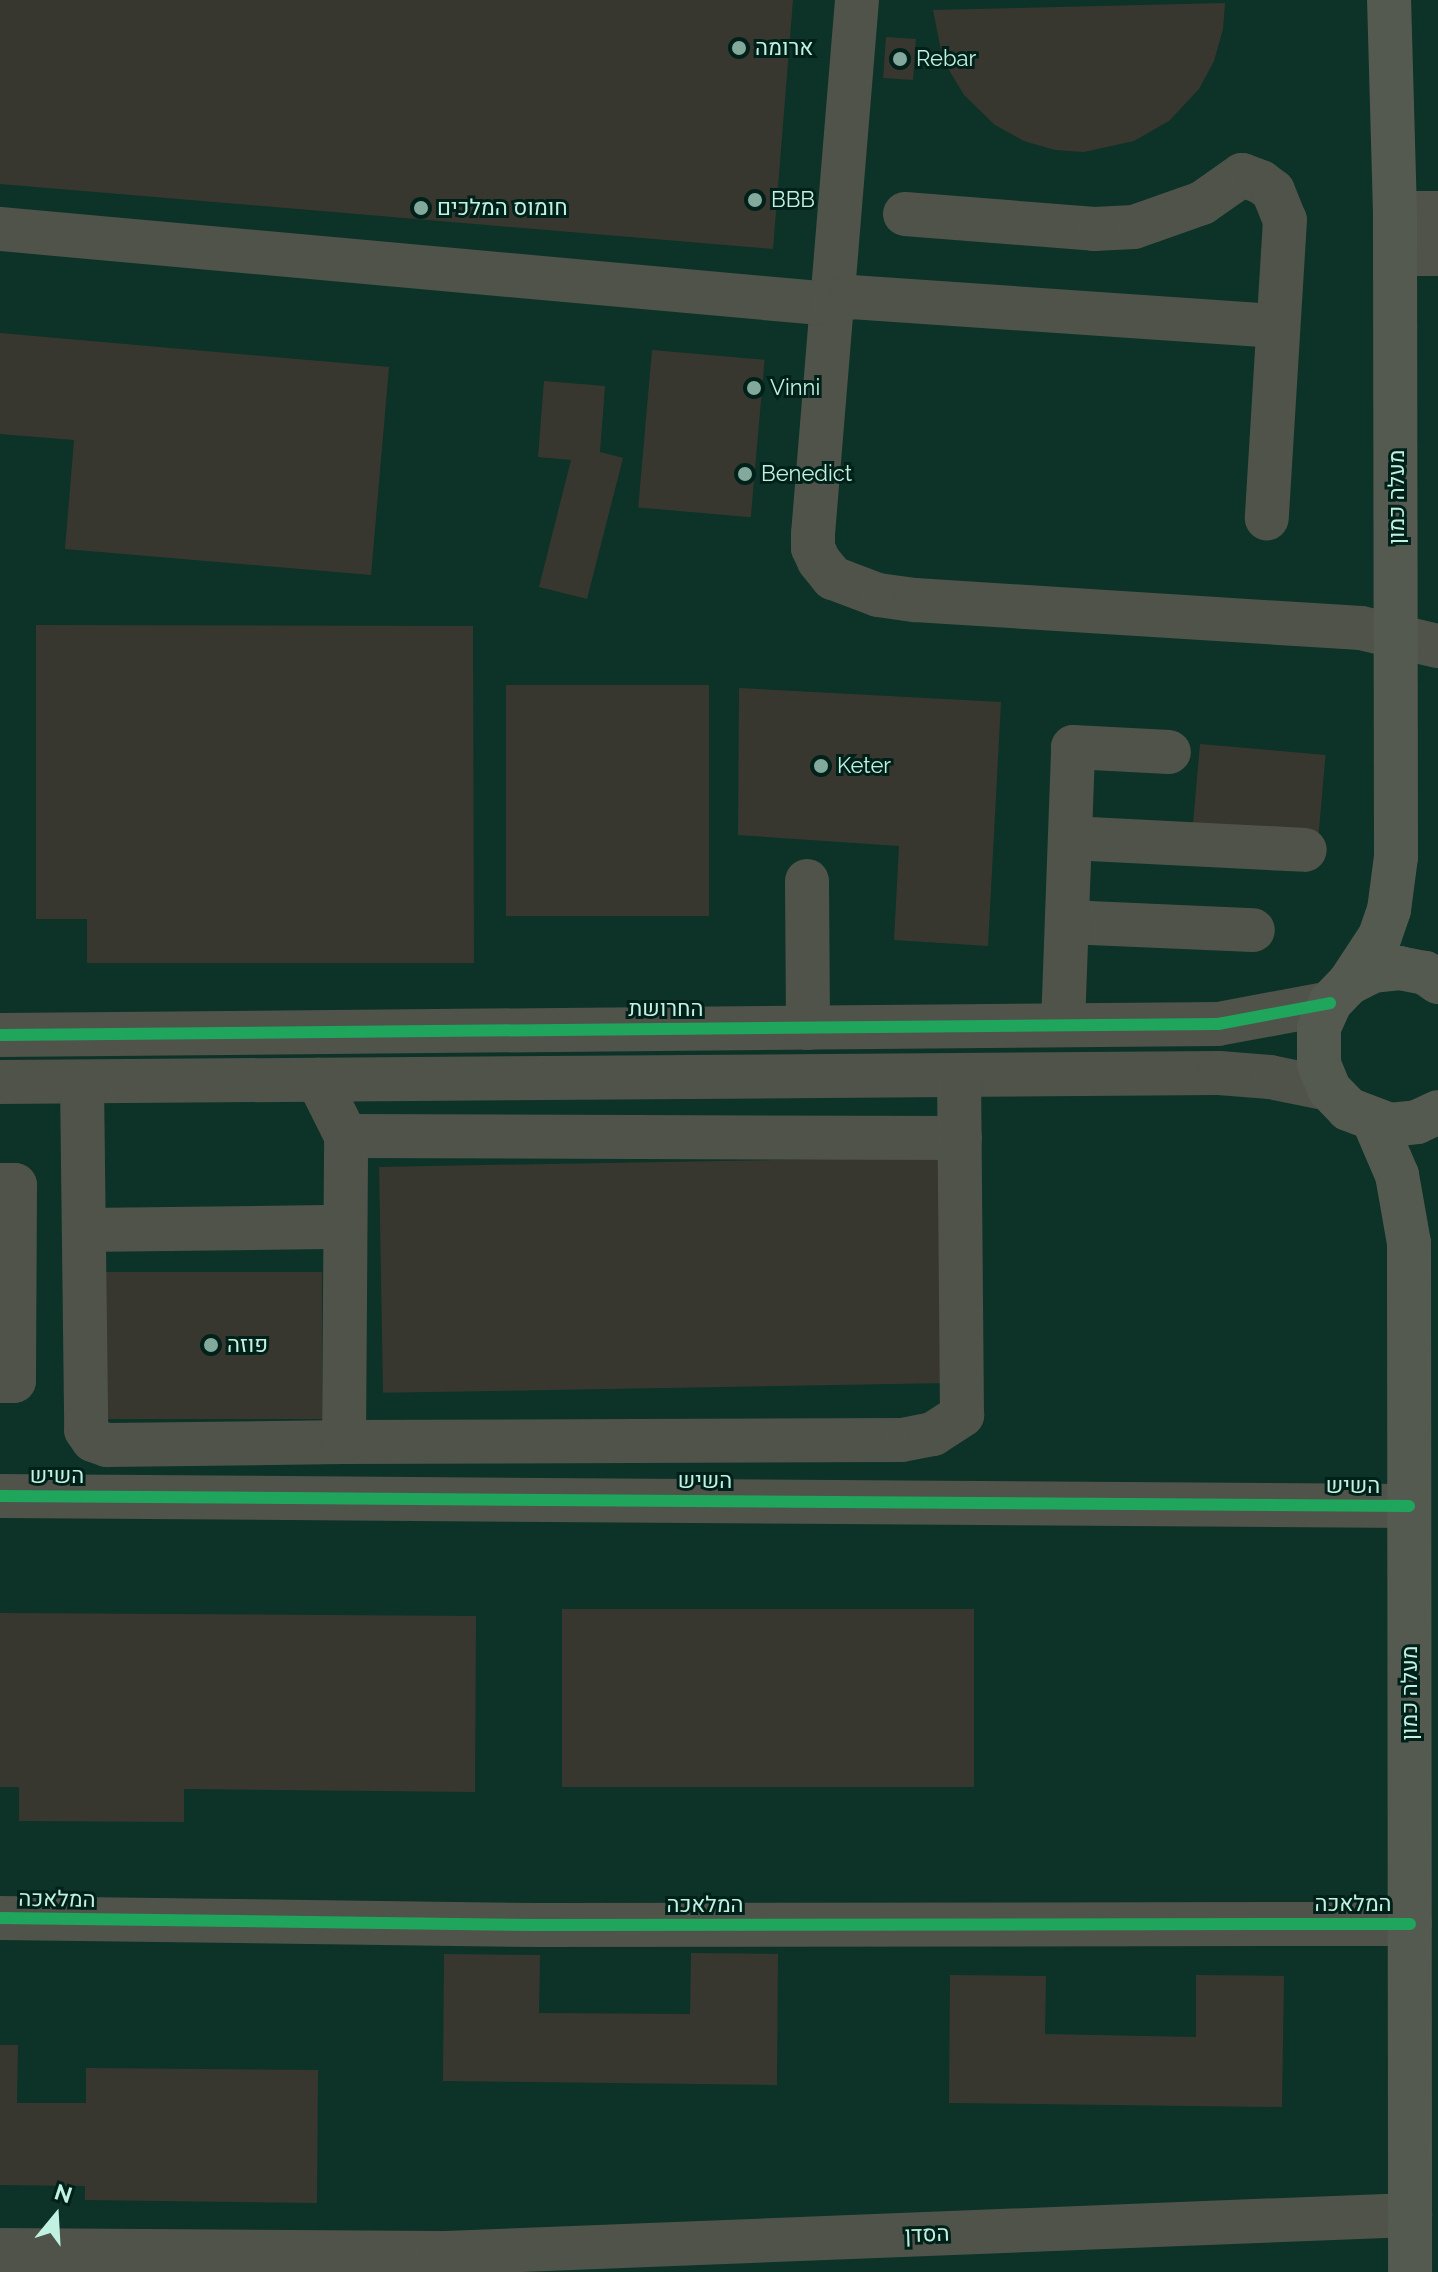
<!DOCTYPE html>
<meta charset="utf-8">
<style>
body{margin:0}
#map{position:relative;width:1438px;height:2272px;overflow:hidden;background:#10231e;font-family:Raleway,Heebo,sans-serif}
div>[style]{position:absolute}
.built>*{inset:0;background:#0d3228;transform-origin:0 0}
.building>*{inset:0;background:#38372f;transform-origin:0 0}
.minor>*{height:44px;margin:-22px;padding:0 22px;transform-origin:22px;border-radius:22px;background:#4f534a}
.major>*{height:44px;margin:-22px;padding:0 22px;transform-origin:22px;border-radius:22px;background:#555a51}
.cycleway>*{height:12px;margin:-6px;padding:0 6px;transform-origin:6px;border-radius:6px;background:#20a55d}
.dots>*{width:22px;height:22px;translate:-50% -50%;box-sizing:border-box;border:4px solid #002119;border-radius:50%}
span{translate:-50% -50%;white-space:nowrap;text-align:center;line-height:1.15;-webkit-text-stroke:6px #002119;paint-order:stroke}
.poi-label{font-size:22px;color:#c1f1e1}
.left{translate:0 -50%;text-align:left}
.street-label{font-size:22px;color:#c1f1e1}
.north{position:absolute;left:16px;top:2176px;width:80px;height:80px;-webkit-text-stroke:6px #002119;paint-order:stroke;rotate:18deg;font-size:22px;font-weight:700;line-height:32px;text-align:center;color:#c1f1e1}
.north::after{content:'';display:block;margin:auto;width:28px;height:36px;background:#c1f1e1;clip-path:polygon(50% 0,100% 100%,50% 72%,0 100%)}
</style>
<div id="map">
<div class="built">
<div style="left:0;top:0;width:1438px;height:2272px"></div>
</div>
<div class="building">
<div style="clip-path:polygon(0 0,793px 0,773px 249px,0 184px)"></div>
<div style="clip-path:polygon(1225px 3px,1223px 29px,1214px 61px,1199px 89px,1169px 121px,1134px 141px,1084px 152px,1055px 150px,1024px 141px,995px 125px,964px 95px,943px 60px,933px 10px)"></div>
<div style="left:886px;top:37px;width:30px;height:41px;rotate:4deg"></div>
<div style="clip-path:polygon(0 333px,389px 367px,371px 575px,65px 549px,74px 440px,0 434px)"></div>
<div style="left:652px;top:350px;width:113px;height:158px;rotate:5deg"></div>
<div style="clip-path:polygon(544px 381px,605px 386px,600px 452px,623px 458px,587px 599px,539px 587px,571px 460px,538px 457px)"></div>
<div style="clip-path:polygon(36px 625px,473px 626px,474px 963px,87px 963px,87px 919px,36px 919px)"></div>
<div style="left:506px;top:685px;width:203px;height:231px"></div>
<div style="clip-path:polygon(739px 688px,1001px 702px,988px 946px,894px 940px,899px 846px,738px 835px)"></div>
<div style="left:1200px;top:744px;width:126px;height:82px;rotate:5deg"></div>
<div style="left:945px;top:1157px;width:226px;height:566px;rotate:89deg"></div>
<div style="left:99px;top:1272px;width:223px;height:147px"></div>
<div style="left:562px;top:1609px;width:412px;height:178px"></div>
<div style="clip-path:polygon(0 1613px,476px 1616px,475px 1792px,184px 1789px,184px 1822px,19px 1821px,19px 1787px,0 1787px)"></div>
<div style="clip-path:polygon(691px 1953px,778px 1954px,777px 2085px,443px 2081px,444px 1954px,540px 1955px,539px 2013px,690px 2014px)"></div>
<div style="clip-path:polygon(950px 1975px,1046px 1976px,1045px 2034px,1196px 2037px,1196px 1975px,1284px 1976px,1282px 2107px,949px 2103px)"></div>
<div style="clip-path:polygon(0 2045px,18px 2045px,17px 2103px,86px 2103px,86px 2068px,318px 2070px,317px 2203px,85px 2200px,85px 2186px,0 2185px)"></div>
</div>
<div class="minor">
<div style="left:857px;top:0;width:536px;rotate:94.71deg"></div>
<div style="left:813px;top:534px;width:14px;rotate:90deg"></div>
<div style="left:813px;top:548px;width:14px;rotate:65deg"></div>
<div style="left:819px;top:561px;width:22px;rotate:51deg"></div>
<div style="left:833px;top:578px;width:48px;rotate:20.7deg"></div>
<div style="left:878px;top:595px;width:37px;rotate:8deg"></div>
<div style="left:915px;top:600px;width:447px;rotate:3.6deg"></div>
<div style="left:1361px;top:628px;width:79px;rotate:13.2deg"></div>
<div style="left:1395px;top:213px;width:43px"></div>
<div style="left:905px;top:214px;width:190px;rotate:4.5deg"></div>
<div style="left:1094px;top:229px;width:40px;rotate:-2.9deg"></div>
<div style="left:1134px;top:227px;width:72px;rotate:-19.4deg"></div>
<div style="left:1202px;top:203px;width:49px;rotate:-35deg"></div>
<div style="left:1242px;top:175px;width:20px;rotate:20deg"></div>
<div style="left:1261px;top:182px;width:15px;rotate:37deg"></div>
<div style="left:1273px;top:191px;width:31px;rotate:68deg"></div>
<div style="left:1285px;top:220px;width:299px;rotate:93.5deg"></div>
<div style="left:0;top:229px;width:833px;rotate:5.16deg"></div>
<div style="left:830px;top:304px;width:22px;rotate:-18deg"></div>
<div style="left:851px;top:297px;width:426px;rotate:3.9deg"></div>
<div style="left:1395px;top:254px;width:43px"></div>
<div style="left:1070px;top:838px;width:235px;rotate:2.9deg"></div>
<div style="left:807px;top:881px;width:147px;rotate:89.6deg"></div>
<div style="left:1067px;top:922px;width:186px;rotate:2.5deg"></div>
<div style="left:1063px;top:1025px;width:278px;rotate:-87.9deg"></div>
<div style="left:1073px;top:747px;width:96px;rotate:3deg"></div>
<div style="left:0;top:1035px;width:1218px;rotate:-0.52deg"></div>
<div style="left:1218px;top:1024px;width:114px;rotate:-10.6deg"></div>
<div style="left:0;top:1082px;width:1219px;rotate:-0.42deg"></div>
<div style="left:1219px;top:1073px;width:51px;rotate:4.5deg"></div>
<div style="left:1270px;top:1077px;width:60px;rotate:11.5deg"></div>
<div style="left:82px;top:1082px;width:348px;rotate:89.3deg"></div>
<div style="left:86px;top:1430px;width:12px;rotate:55deg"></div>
<div style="left:93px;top:1440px;width:15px;rotate:20deg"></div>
<div style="left:107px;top:1445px;width:237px;rotate:-0.7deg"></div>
<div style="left:344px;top:1442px;width:306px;rotate:-89.6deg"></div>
<div style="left:346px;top:1136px;width:63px;rotate:-116.6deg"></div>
<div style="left:346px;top:1136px;width:614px;rotate:0.19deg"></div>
<div style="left:0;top:1185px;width:15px"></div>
<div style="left:15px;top:1185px;width:196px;rotate:90.3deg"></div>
<div style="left:14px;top:1381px;width:14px;rotate:180deg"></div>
<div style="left:84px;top:1230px;width:261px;rotate:-0.7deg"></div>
<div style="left:344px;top:1442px;width:558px;rotate:-0.21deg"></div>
<div style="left:902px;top:1440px;width:32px;rotate:-11deg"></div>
<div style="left:933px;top:1434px;width:35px;rotate:-33deg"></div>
<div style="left:962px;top:1415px;width:340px;rotate:-90.5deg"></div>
<div style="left:0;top:1496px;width:1409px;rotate:0.41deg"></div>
<div style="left:0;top:1918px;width:537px;rotate:0.75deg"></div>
<div style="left:537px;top:1925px;width:873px;rotate:-0.07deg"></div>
<div style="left:0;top:2250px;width:445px;rotate:0.4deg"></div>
<div style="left:445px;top:2253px;width:966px;rotate:-2.26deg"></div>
</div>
<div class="major">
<div style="left:1438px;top:982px;width:16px;rotate:-145deg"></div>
<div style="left:1425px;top:973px;width:25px;rotate:-169deg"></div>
<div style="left:1400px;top:968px;width:27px;rotate:174deg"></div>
<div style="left:1373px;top:971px;width:27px;rotate:153deg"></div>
<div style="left:1349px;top:983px;width:28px;rotate:134deg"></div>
<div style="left:1330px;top:1003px;width:27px;rotate:114deg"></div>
<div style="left:1319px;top:1028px;width:36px;rotate:90deg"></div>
<div style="left:1319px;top:1064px;width:27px;rotate:68deg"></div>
<div style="left:1329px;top:1089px;width:28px;rotate:46deg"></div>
<div style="left:1348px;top:1109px;width:45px;rotate:20.9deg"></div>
<div style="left:1390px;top:1125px;width:27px;rotate:-6deg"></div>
<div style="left:1417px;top:1122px;width:23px;rotate:-25deg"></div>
<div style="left:1349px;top:983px;width:56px;rotate:-56.6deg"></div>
<div style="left:1380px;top:936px;width:28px;rotate:-71deg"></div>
<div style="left:1389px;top:910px;width:53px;rotate:-82.5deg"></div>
<div style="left:1396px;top:857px;width:644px;rotate:-90.09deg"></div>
<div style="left:1395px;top:213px;width:213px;rotate:-91.6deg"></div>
<div style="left:1373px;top:1119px;width:61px;rotate:66.8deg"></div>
<div style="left:1397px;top:1175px;width:69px;rotate:80deg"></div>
<div style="left:1409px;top:1243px;width:1029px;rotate:89.94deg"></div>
</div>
<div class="cycleway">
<div style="left:0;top:1035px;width:1218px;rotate:-0.52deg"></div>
<div style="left:1218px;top:1024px;width:114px;rotate:-10.6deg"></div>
<div style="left:0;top:1496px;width:1409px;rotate:0.41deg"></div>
<div style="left:0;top:1918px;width:537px;rotate:0.75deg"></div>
<div style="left:537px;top:1925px;width:873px;rotate:-0.07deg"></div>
</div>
<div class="dots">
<div style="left:739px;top:48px;background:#83a99d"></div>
<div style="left:900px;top:59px;background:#83a99d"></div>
<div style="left:755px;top:200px;background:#83a99d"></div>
<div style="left:421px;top:208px;background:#83a99d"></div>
<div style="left:754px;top:388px;background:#83a99d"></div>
<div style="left:745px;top:474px;background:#83a99d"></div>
<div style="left:821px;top:766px;background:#83a99d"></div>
<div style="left:211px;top:1345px;background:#83a99d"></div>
</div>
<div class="poi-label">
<span class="left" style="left:755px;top:48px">ארומה</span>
<span class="left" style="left:916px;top:59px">Rebar</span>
<span class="left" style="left:771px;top:200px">BBB</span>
<span class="left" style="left:437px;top:208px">חומוס המלכים</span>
<span class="left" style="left:770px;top:388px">Vinni</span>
<span class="left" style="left:761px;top:474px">Benedict</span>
<span class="left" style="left:837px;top:766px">Keter</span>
<span class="left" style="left:227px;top:1345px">פוזה</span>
</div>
<div class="street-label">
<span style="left:1397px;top:497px;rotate:-90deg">מעלה כמון</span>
<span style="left:666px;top:1009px">החרושת</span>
<span style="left:57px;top:1476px">השיש</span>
<span style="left:705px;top:1481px">השיש</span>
<span style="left:1353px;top:1486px">השיש</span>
<span style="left:1410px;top:1693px;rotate:-90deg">מעלה כמון</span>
<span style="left:57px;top:1899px;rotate:1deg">המלאכה</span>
<span style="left:1353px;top:1904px">המלאכה</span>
<span style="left:705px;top:1905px">המלאכה</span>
<span style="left:927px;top:2234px;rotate:-2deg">הסדן</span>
</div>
<div class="north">N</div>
</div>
